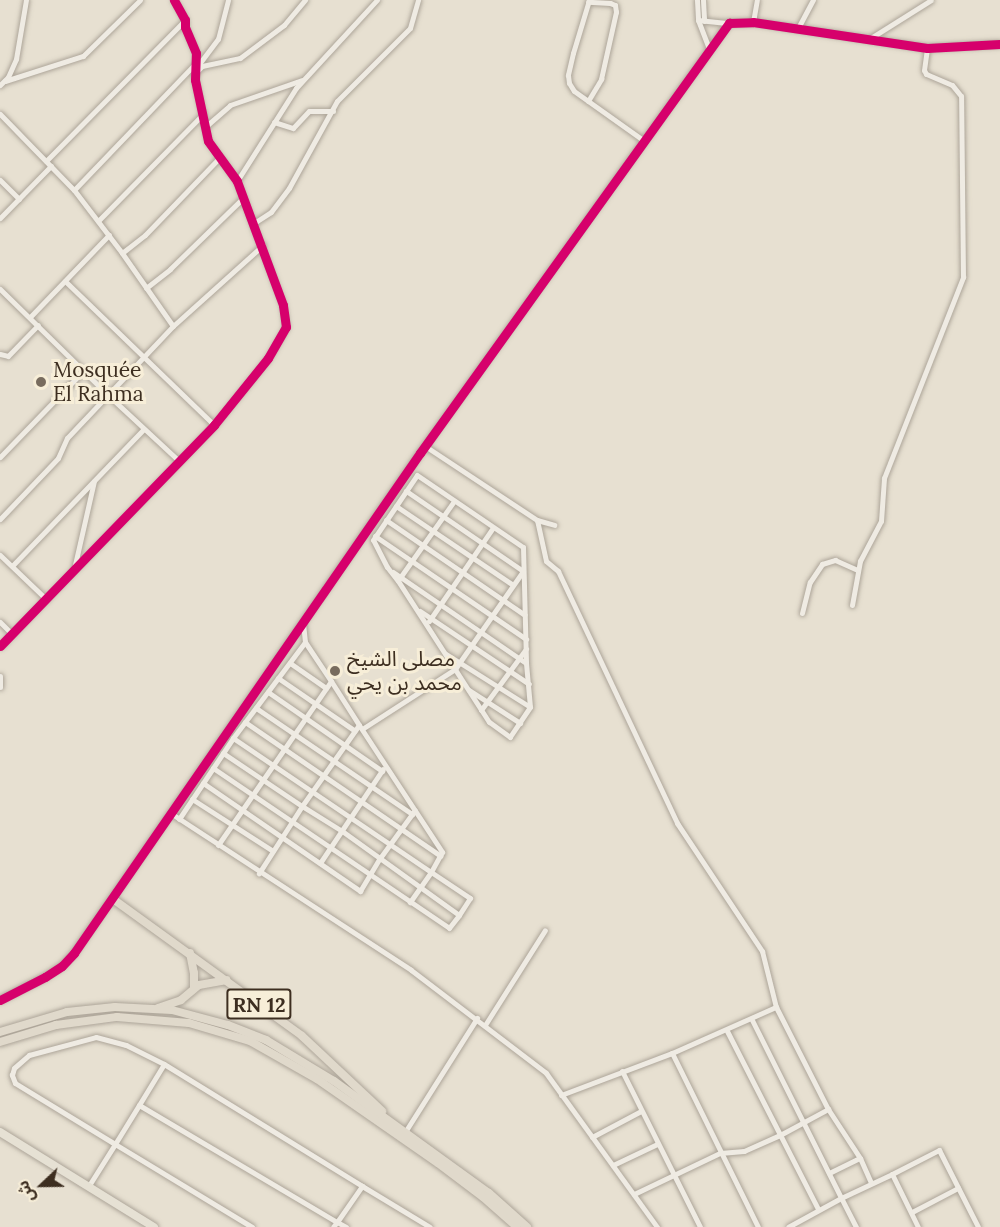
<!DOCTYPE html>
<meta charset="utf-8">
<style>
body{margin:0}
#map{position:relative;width:1000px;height:1227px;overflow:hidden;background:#e7e0d1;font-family:Lora,"Noto Sans Arabic",serif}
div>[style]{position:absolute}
.roads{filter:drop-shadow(0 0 2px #ada599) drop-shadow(0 0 2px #ada599)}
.minor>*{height:5px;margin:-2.5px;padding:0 2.5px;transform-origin:2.5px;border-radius:2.5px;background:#efebe3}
.tertiary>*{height:6px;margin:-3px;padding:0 3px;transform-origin:3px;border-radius:3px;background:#efebe3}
.primary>*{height:8px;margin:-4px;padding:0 4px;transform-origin:4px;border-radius:4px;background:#e6e1d4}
.trunk>*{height:8px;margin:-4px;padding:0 4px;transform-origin:4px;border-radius:4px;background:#e0d9cb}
.cycleway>*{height:9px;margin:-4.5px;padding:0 4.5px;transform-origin:4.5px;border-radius:4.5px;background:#d6006c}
.dots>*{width:16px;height:16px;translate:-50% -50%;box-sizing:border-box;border:3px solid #f7eed8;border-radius:50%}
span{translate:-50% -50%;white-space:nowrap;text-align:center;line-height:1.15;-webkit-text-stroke:6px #f7eed8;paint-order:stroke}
.shield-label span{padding:2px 4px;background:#f7eed8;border:2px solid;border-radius:4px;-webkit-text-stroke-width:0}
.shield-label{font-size:20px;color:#3d2e20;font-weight:700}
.poi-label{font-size:21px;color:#3d2e20}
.left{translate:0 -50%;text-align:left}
.north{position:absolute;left:12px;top:1155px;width:60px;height:60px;-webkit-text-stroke:4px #f7eed8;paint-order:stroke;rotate:248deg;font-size:16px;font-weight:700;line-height:24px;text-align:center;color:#3d2e20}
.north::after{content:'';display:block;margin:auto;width:21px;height:27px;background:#3d2e20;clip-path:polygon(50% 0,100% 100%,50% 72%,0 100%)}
</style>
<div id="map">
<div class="roads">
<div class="minor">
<div style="left:589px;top:0;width:55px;rotate:106.8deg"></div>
<div style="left:573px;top:53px;width:23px;rotate:103deg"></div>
<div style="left:568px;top:75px;width:8px;rotate:83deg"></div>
<div style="left:569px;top:83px;width:9px;rotate:58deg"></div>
<div style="left:574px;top:91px;width:85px;rotate:35.4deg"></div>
<div style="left:697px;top:0;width:20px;rotate:87deg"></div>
<div style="left:698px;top:20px;width:30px;rotate:69deg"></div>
<div style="left:703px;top:0;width:21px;rotate:87deg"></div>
<div style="left:698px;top:20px;width:31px;rotate:6deg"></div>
<div style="left:753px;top:22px;width:22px;rotate:-80deg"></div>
<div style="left:798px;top:28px;width:32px;rotate:-62deg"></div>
<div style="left:869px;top:39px;width:73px;rotate:-32.2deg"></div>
<div style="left:196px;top:68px;width:36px;rotate:-53deg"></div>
<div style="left:218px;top:39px;width:40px;rotate:-75.6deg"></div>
<div style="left:194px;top:74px;width:11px;rotate:-45deg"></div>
<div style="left:202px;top:66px;width:39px;rotate:-12deg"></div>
<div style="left:240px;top:58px;width:55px;rotate:-36.9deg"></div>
<div style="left:284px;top:25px;width:33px;rotate:-50deg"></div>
<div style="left:5px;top:81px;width:82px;rotate:-17.8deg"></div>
<div style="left:83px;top:56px;width:80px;rotate:-44.5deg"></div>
<div style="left:0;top:85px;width:11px;rotate:-45deg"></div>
<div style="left:8px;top:77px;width:20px;rotate:-66deg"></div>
<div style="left:16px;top:59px;width:60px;rotate:-80.4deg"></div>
<div style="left:588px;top:101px;width:26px;rotate:-59deg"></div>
<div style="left:601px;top:79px;width:69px;rotate:-77.4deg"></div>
<div style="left:616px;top:12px;width:7px;rotate:-98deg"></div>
<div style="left:615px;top:5px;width:5px;rotate:-158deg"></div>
<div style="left:610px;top:3px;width:22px;rotate:-177deg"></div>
<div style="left:0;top:114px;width:106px;rotate:45.8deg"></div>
<div style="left:74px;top:190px;width:79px;rotate:52.7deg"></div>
<div style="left:122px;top:253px;width:89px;rotate:55.1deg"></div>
<div style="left:274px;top:122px;width:20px;rotate:18deg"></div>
<div style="left:293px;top:128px;width:23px;rotate:-47deg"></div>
<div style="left:309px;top:111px;width:24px"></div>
<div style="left:205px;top:127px;width:33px;rotate:-41deg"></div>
<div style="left:230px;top:105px;width:76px;rotate:-19.1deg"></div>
<div style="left:46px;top:161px;width:198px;rotate:-45.4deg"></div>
<div style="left:0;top:180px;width:27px;rotate:45deg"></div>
<div style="left:237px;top:181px;width:110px;rotate:-57.6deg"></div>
<div style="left:296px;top:88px;width:120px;rotate:-47.4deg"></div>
<div style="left:74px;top:190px;width:173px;rotate:-46.2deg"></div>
<div style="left:0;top:218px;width:73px;rotate:-45.6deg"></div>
<div style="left:98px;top:221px;width:151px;rotate:-45.5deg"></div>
<div style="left:254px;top:223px;width:20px;rotate:-33deg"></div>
<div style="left:271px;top:212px;width:30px;rotate:-53deg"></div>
<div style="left:289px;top:188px;width:99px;rotate:-61.1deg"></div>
<div style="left:337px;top:101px;width:103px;rotate:-45deg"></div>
<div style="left:410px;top:28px;width:29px;rotate:-74deg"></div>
<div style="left:122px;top:253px;width:29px;rotate:-38deg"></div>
<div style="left:145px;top:235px;width:107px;rotate:-46.1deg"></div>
<div style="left:65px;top:281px;width:207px;rotate:44deg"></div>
<div style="left:146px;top:288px;width:31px;rotate:-38deg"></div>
<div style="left:170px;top:269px;width:102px;rotate:-44.2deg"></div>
<div style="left:0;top:289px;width:151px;rotate:44.5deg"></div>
<div style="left:108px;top:395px;width:97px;rotate:42.9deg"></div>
<div style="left:30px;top:317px;width:114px;rotate:-46.1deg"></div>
<div style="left:0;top:354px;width:8px;rotate:14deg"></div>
<div style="left:8px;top:356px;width:43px;rotate:-45.9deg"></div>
<div style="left:425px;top:446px;width:134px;rotate:33.5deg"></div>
<div style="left:537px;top:520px;width:18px;rotate:16deg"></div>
<div style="left:0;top:457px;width:120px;rotate:-46deg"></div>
<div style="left:417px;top:475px;width:128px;rotate:34.2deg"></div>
<div style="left:523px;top:547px;width:116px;rotate:88.5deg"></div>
<div style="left:526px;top:663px;width:44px;rotate:84.8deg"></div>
<div style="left:530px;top:707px;width:36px;rotate:124deg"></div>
<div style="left:510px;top:737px;width:26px;rotate:-144deg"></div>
<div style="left:489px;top:722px;width:168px;rotate:-122.8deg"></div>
<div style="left:398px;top:581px;width:18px;rotate:-128deg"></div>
<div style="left:387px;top:567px;width:30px;rotate:-117deg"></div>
<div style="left:373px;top:540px;width:78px;rotate:-55.9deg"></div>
<div style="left:396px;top:506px;width:141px;rotate:34deg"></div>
<div style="left:0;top:519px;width:84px;rotate:-46.4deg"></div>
<div style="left:58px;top:458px;width:22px;rotate:-66deg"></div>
<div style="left:67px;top:438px;width:154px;rotate:-46.6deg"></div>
<div style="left:173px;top:326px;width:121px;rotate:-42deg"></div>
<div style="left:386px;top:520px;width:168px;rotate:34.4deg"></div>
<div style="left:537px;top:520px;width:42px;rotate:77.6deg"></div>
<div style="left:546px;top:561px;width:16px;rotate:40deg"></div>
<div style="left:558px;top:571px;width:279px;rotate:64.7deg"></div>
<div style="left:677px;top:823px;width:154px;rotate:56.4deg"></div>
<div style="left:762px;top:951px;width:58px;rotate:76deg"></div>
<div style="left:375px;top:536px;width:183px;rotate:34.3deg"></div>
<div style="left:0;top:555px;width:64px;rotate:43.7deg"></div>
<div style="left:12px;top:566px;width:190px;rotate:-46.1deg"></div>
<div style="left:74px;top:569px;width:90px;rotate:-77.2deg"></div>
<div style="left:393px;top:572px;width:161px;rotate:34.4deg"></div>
<div style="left:399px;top:579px;width:95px;rotate:-54.8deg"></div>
<div style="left:852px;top:605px;width:45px;rotate:-79.7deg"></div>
<div style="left:860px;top:561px;width:45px;rotate:-62.3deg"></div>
<div style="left:881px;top:521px;width:43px;rotate:-86deg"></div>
<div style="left:884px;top:478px;width:216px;rotate:-68.5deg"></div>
<div style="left:963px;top:277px;width:181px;rotate:-90.6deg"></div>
<div style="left:961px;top:96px;width:14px;rotate:-129deg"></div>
<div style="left:952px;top:85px;width:28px;rotate:-157deg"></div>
<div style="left:926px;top:74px;width:4px;rotate:-117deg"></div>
<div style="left:924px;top:70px;width:22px;rotate:-82deg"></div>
<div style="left:420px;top:611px;width:131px;rotate:33.8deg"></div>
<div style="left:802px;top:613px;width:32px;rotate:-76deg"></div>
<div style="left:810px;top:582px;width:22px;rotate:-56deg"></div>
<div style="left:822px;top:564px;width:14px;rotate:-17deg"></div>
<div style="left:835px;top:560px;width:24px;rotate:24deg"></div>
<div style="left:429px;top:621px;width:112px;rotate:-55.6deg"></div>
<div style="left:0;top:622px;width:17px;rotate:45deg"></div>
<div style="left:303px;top:623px;width:19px;rotate:84deg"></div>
<div style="left:305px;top:642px;width:47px;rotate:56.3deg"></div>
<div style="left:331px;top:681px;width:52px;rotate:57.5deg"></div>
<div style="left:359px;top:725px;width:152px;rotate:56.8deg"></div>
<div style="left:442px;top:852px;width:23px;rotate:119deg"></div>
<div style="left:431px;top:872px;width:47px;rotate:33.7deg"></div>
<div style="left:470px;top:898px;width:20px;rotate:123deg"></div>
<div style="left:459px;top:915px;width:144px;rotate:-144.3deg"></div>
<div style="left:342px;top:831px;width:47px;rotate:-148deg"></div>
<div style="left:302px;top:806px;width:99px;rotate:-54.9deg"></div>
<div style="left:0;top:646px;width:308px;rotate:-45.9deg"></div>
<div style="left:214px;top:425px;width:86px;rotate:-51.1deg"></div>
<div style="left:268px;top:358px;width:36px;rotate:-60deg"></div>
<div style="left:286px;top:327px;width:22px;rotate:-98deg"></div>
<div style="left:283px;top:305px;width:132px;rotate:-110.4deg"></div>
<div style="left:237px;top:181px;width:49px;rotate:-125.9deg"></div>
<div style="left:208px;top:141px;width:62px;rotate:-102deg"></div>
<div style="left:195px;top:80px;width:27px;rotate:-88deg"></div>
<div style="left:196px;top:53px;width:28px;rotate:-113deg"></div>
<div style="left:185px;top:27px;width:7px;rotate:-90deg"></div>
<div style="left:185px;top:20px;width:23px;rotate:-119deg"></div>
<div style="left:446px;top:654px;width:99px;rotate:32.2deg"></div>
<div style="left:290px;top:663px;width:44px;rotate:34.8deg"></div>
<div style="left:0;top:676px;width:11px;rotate:90deg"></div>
<div style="left:278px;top:678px;width:93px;rotate:34.5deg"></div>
<div style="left:469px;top:690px;width:61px;rotate:32.9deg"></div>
<div style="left:268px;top:692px;width:139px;rotate:34.7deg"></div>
<div style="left:256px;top:708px;width:189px;rotate:34.2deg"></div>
<div style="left:481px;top:710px;width:76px;rotate:-53.6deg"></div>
<div style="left:245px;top:722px;width:237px;rotate:34.4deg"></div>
<div style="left:362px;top:729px;width:111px;rotate:-32.8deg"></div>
<div style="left:455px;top:669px;width:119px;rotate:-55.2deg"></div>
<div style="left:523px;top:571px;width:142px;rotate:-145.6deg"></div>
<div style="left:233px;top:738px;width:239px;rotate:34.1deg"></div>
<div style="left:431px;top:872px;width:37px;rotate:125deg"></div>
<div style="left:223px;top:753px;width:95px;rotate:33.9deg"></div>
<div style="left:302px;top:806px;width:80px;rotate:122.7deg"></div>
<div style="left:213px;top:768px;width:285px;rotate:34.1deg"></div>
<div style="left:449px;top:928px;width:16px;rotate:-52deg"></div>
<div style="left:203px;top:783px;width:191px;rotate:34.5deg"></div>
<div style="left:360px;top:891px;width:39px;rotate:-59deg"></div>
<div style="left:380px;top:858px;width:59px;rotate:-53.9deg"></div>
<div style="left:192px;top:799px;width:96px;rotate:32.7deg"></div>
<div style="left:172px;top:814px;width:285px;rotate:33.1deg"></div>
<div style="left:411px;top:970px;width:170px;rotate:37.3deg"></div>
<div style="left:546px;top:1073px;width:190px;rotate:54.2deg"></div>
<div style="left:179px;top:819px;width:97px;rotate:-56.3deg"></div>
<div style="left:233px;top:738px;width:120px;rotate:-53.1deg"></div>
<div style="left:218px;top:845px;width:199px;rotate:-55.4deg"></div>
<div style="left:320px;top:863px;width:113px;rotate:-56.2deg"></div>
<div style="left:752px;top:1020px;width:199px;rotate:63.4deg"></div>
<div style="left:841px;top:1198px;width:60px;rotate:151.3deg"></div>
<div style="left:485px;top:1025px;width:112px;rotate:-57.7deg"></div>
<div style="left:727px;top:1031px;width:200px;rotate:62.9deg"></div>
<div style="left:672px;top:1053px;width:194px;rotate:63.7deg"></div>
<div style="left:622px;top:1071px;width:174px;rotate:63.4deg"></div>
<div style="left:561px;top:1095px;width:119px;rotate:-20.7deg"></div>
<div style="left:672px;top:1053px;width:114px;rotate:-23.9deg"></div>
<div style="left:776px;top:1007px;width:114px;rotate:63deg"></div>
<div style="left:828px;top:1109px;width:59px;rotate:56.9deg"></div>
<div style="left:860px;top:1158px;width:27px;rotate:66deg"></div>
<div style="left:139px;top:1105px;width:48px;rotate:-58.6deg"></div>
<div style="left:164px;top:1064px;width:233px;rotate:31.6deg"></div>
<div style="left:405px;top:1132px;width:135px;rotate:-57.7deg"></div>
<div style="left:592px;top:1137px;width:55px;rotate:-28deg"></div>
<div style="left:613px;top:1165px;width:49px;rotate:-25.5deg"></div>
<div style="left:829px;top:1173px;width:34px;rotate:-26deg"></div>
<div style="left:892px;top:1174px;width:53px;rotate:-27.1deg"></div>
<div style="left:939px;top:1150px;width:86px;rotate:63.1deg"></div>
<div style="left:88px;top:1187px;width:51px;rotate:-57.9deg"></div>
<div style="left:115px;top:1144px;width:117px;rotate:-148.6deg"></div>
<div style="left:15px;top:1083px;width:9px;rotate:-111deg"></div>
<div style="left:12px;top:1075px;width:7px;rotate:-74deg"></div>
<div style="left:14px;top:1068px;width:20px;rotate:-41deg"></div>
<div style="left:29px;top:1055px;width:69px;rotate:-15deg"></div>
<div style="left:96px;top:1037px;width:31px;rotate:15deg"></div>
<div style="left:126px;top:1045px;width:42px;rotate:26.6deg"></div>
<div style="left:634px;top:1194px;width:95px;rotate:-25.5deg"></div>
<div style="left:720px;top:1153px;width:24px;rotate:-5deg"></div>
<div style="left:744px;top:1151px;width:39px;rotate:-24deg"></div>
<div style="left:780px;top:1135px;width:55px;rotate:-28.4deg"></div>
<div style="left:912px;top:1212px;width:52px;rotate:-27.6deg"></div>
<div style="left:252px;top:1227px;width:160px;rotate:-148.8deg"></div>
<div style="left:115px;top:1144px;width:46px;rotate:-58.4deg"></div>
<div style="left:139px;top:1105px;width:230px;rotate:30.6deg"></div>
<div style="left:337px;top:1222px;width:6px;rotate:129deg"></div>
<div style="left:346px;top:1227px;width:10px;rotate:-151deg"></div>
<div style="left:337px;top:1222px;width:44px;rotate:-55.2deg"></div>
<div style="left:362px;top:1186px;width:79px;rotate:31.1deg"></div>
<div style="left:856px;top:1227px;width:33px;rotate:-117deg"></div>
<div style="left:841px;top:1198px;width:56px;rotate:-25.2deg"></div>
<div style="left:892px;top:1174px;width:59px;rotate:63.9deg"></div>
</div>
<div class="tertiary">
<div style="left:0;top:1000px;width:51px;rotate:-27.1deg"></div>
<div style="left:45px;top:977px;width:20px;rotate:-33deg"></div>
<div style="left:62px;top:966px;width:18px;rotate:-47deg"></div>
<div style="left:74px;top:953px;width:608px;rotate:-55.32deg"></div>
<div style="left:420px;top:453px;width:530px;rotate:-54.3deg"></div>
<div style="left:729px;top:23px;width:24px;rotate:-2deg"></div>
<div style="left:753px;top:22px;width:176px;rotate:8.5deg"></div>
<div style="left:927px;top:48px;width:73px;rotate:-3.1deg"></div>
</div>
<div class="primary">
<div style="left:0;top:1132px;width:181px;rotate:31.7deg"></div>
</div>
<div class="trunk">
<div style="left:113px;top:899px;width:233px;rotate:35.9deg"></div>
<div style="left:302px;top:1036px;width:110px;rotate:43.2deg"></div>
<div style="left:190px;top:953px;width:20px;rotate:79deg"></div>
<div style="left:194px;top:973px;width:15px;rotate:90deg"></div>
<div style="left:158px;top:1008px;width:24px;rotate:-19deg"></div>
<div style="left:181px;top:1000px;width:23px;rotate:-40deg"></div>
<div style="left:199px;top:985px;width:28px;rotate:-10deg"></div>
<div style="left:0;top:1032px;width:70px;rotate:-16.6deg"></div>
<div style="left:67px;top:1012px;width:48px;rotate:-5.9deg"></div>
<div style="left:115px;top:1007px;width:57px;rotate:3deg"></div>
<div style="left:172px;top:1010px;width:58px;rotate:15deg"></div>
<div style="left:228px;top:1025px;width:41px;rotate:21.5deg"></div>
<div style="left:266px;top:1040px;width:79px;rotate:31.1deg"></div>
<div style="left:334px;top:1081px;width:191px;rotate:35.9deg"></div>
<div style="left:489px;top:1193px;width:51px;rotate:41.8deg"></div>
<div style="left:0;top:1042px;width:59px;rotate:-16.9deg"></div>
<div style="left:56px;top:1025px;width:62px;rotate:-7.5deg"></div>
<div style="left:117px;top:1017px;width:72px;rotate:4.8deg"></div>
<div style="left:189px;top:1023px;width:64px;rotate:16.4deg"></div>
<div style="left:250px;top:1041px;width:77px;rotate:29.6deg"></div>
<div style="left:317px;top:1079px;width:147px;rotate:34.8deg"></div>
<div style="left:438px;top:1163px;width:56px;rotate:37.1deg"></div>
<div style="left:483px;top:1197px;width:45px;rotate:41.4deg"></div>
</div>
</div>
<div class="cycleway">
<div style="left:0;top:646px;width:308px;rotate:-45.9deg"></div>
<div style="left:214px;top:425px;width:86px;rotate:-51.1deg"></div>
<div style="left:268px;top:358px;width:36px;rotate:-60deg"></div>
<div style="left:286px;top:327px;width:22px;rotate:-98deg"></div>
<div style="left:283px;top:305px;width:132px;rotate:-110.4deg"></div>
<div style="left:237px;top:181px;width:49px;rotate:-125.9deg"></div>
<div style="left:208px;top:141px;width:62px;rotate:-102deg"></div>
<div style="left:195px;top:80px;width:27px;rotate:-88deg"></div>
<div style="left:196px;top:53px;width:28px;rotate:-113deg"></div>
<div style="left:185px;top:27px;width:7px;rotate:-90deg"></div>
<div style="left:185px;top:20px;width:23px;rotate:-119deg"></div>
<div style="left:0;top:1000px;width:51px;rotate:-27.1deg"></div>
<div style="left:45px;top:977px;width:20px;rotate:-33deg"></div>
<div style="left:62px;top:966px;width:18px;rotate:-47deg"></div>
<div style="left:74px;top:953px;width:608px;rotate:-55.32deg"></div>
<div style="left:420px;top:453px;width:530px;rotate:-54.3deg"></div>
<div style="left:729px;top:23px;width:24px;rotate:-2deg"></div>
<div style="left:753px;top:22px;width:176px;rotate:8.5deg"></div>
<div style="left:927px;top:48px;width:73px;rotate:-3.1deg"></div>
</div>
<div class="dots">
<div style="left:41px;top:382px;background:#786c5e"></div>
<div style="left:335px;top:671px;background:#786c5e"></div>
</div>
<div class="shield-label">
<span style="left:259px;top:1004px">RN 12</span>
</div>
<div class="poi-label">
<span class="left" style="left:53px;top:382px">Mosquée<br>El Rahma</span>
<span class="left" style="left:347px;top:671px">مصلى الشيخ<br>محمد بن يحي</span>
</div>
<div class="north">ش</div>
</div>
